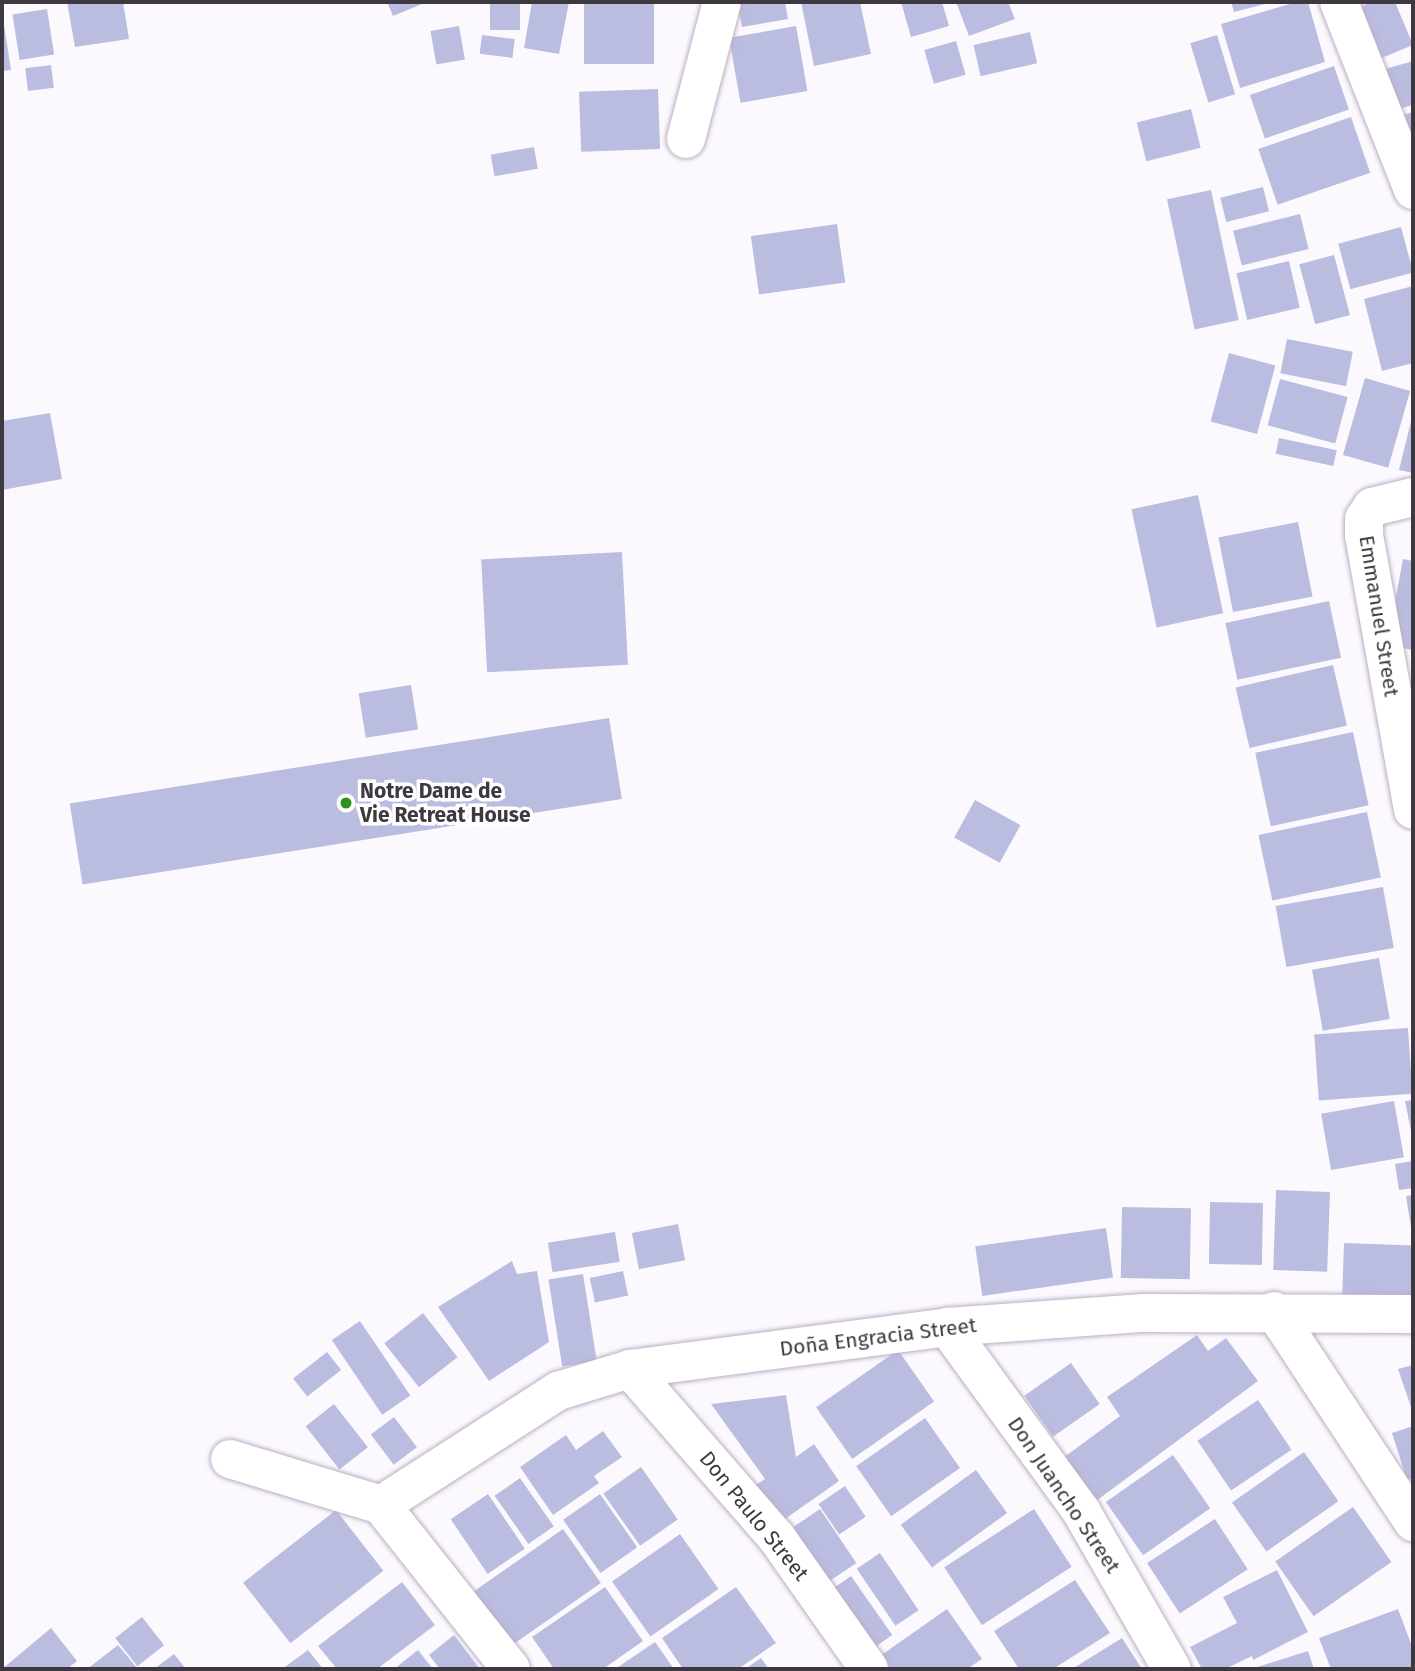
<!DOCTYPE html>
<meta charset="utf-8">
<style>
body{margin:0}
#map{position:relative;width:1415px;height:1671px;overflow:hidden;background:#fcf9fe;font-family:"Fira Sans",sans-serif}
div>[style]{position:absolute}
.building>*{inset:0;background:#babde0;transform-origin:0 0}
.roads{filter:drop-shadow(0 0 2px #bcaec3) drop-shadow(0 0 2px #bcaec3)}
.minor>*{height:38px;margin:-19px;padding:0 19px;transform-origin:19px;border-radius:19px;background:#fff}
.dots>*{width:19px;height:19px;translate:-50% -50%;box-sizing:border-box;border:4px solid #fff;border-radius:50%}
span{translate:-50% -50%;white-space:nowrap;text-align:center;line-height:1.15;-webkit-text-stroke:7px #fff;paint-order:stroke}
.street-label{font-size:21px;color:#3e3840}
.poi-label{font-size:21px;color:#3e3840;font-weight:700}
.left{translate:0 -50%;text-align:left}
.frame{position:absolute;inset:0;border:4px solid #3e3840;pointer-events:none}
</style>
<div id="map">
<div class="building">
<div style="clip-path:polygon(67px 2px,123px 2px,129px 39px,75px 47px)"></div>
<div style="clip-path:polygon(387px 2px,427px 2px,393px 16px)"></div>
<div style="left:490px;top:2px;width:30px;height:28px"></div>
<div style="clip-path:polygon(532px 2px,569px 2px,559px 54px,524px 48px)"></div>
<div style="left:584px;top:2px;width:70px;height:62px"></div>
<div style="clip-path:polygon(737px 2px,785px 2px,788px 19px,742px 27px)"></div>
<div style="clip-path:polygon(801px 2px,860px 2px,871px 54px,814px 66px)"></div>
<div style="clip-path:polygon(901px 2px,942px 2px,949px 26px,911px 37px)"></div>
<div style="clip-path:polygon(956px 2px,1008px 2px,1015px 19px,969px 36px)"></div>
<div style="clip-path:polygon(1231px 2px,1269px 2px,1269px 3px,1234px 12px)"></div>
<div style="clip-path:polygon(1297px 2px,1308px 2px,1325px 62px,1240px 88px,1221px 24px)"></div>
<div style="clip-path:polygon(1372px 2px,1395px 2px,1413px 45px,1377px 60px,1354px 9px)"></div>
<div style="left:47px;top:9px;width:46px;height:35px;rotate:81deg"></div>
<div style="clip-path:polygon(4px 25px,11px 70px,2px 71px,2px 26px)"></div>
<div style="left:459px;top:26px;width:34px;height:29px;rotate:80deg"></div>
<div style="left:796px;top:26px;width:66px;height:68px;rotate:80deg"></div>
<div style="left:1030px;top:32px;width:32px;height:58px;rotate:77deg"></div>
<div style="left:482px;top:35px;width:33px;height:19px;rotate:7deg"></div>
<div style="left:1217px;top:35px;width:62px;height:28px;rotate:73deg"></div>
<div style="left:956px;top:41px;width:35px;height:33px;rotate:74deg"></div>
<div style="clip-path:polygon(1413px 61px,1413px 105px,1398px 109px,1385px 69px)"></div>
<div style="left:51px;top:65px;width:23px;height:26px;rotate:83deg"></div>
<div style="left:1334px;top:66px;width:46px;height:89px;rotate:71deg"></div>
<div style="left:658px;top:89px;width:60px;height:79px;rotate:88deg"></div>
<div style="left:1191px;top:109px;width:40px;height:56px;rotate:76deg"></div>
<div style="clip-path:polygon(1413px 112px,1413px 172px,1396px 117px)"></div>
<div style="left:1351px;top:117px;width:59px;height:98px;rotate:71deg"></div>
<div style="left:534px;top:147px;width:22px;height:44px;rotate:80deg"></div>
<div style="left:1263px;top:187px;width:25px;height:44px;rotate:76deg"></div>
<div style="left:1211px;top:190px;width:133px;height:45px;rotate:78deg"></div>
<div style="left:1300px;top:214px;width:36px;height:69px;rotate:76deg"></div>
<div style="left:837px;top:224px;width:59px;height:87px;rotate:82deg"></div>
<div style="left:1401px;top:227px;width:47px;height:65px;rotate:75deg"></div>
<div style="left:1334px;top:255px;width:62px;height:36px;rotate:75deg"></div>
<div style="left:1289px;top:261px;width:48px;height:54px;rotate:77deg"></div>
<div style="clip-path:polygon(1413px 286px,1413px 363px,1382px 371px,1364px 299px)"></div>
<div style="left:1287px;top:339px;width:67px;height:35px;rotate:11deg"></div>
<div style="left:1229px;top:353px;width:48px;height:71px;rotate:15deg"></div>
<div style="left:1365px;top:378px;width:47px;height:80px;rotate:16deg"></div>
<div style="left:1280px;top:379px;width:70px;height:48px;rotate:15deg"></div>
<div style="clip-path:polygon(50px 413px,62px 479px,2px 490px,2px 421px)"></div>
<div style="clip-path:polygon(1413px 413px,1413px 473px,1399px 470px)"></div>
<div style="left:1279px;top:438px;width:59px;height:16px;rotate:12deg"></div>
<div style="left:1198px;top:495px;width:121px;height:68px;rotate:78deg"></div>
<div style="left:1298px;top:522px;width:76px;height:81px;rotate:79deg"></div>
<div style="left:622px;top:552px;width:113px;height:141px;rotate:87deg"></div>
<div style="clip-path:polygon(1403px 559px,1413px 561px,1413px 650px,1387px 645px)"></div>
<div style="left:1329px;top:601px;width:58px;height:106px;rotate:78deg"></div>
<div style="left:1333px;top:665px;width:62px;height:100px;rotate:77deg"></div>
<div style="left:411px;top:685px;width:45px;height:53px;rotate:81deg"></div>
<div style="left:609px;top:718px;width:82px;height:546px;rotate:81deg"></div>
<div style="left:1353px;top:732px;width:75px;height:100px;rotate:78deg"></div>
<div style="left:975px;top:800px;width:52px;height:43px;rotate:29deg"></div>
<div style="left:1367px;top:812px;width:67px;height:111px;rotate:78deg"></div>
<div style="left:1383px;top:887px;width:62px;height:109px;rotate:80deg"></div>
<div style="left:1379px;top:958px;width:62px;height:68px;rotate:80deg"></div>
<div style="left:1408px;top:1028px;width:66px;height:94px;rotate:86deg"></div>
<div style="clip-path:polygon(1413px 1100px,1413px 1136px,1412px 1136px,1405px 1101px)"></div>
<div style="left:1394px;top:1101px;width:57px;height:74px;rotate:80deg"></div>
<div style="clip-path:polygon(1413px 1161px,1413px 1188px,1399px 1190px,1395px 1164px)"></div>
<div style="left:1276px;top:1190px;width:54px;height:80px;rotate:2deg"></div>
<div style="clip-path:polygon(1413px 1195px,1413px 1234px,1412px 1234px,1406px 1196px)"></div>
<div style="left:1210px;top:1202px;width:53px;height:62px;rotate:1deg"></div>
<div style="left:1122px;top:1207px;width:69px;height:71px;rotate:1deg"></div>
<div style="left:678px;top:1224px;width:37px;height:47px;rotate:79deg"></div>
<div style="left:1106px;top:1228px;width:50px;height:132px;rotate:82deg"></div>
<div style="left:615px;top:1232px;width:30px;height:68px;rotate:81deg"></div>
<div style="left:1344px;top:1243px;width:69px;height:57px;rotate:2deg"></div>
<div style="clip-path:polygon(512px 1261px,517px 1274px,537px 1271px,549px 1342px,489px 1381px,438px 1307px)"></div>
<div style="left:623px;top:1271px;width:25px;height:34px;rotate:78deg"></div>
<div style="left:583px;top:1274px;width:88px;height:35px;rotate:81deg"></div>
<div style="left:423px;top:1313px;width:56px;height:49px;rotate:52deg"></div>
<div style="left:360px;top:1321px;width:90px;height:34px;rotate:56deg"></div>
<div style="clip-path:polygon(1197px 1335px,1208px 1351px,1226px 1338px,1258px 1381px,1096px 1501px,1063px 1458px,1120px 1416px,1107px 1397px)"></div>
<div style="left:898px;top:1350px;width:63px;height:100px;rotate:55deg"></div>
<div style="left:327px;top:1352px;width:23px;height:43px;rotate:52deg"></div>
<div style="left:1071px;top:1363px;width:50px;height:57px;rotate:55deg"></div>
<div style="clip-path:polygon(1413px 1365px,1413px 1413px,1398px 1369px)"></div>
<div style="clip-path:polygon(786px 1395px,796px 1457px,814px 1444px,839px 1481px,775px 1526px,749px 1489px,765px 1479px,711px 1404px)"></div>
<div style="left:1258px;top:1400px;width:60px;height:73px;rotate:56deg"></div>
<div style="left:334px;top:1404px;width:55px;height:36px;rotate:52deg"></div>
<div style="left:394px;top:1417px;width:38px;height:29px;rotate:53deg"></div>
<div style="left:925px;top:1418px;width:61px;height:84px;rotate:55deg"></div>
<div style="clip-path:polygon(1413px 1426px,1413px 1478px,1407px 1480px,1392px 1433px)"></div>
<div style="clip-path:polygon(603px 1431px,622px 1457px,594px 1476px,599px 1483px,553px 1515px,520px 1467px,566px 1435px,576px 1450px)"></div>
<div style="left:1304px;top:1452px;width:60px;height:88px;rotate:55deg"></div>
<div style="left:1173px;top:1455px;width:65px;height:82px;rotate:55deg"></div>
<div style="left:641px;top:1467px;width:64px;height:46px;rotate:55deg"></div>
<div style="left:976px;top:1470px;width:53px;height:93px;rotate:54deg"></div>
<div style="left:520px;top:1478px;width:59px;height:31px;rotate:55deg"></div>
<div style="left:845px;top:1486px;width:37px;height:32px;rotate:56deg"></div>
<div style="left:488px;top:1494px;width:66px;height:45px;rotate:56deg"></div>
<div style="left:600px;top:1494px;width:65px;height:45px;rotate:55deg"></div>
<div style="left:1353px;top:1507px;width:67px;height:95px;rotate:55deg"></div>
<div style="left:820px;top:1509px;width:65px;height:47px;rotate:56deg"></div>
<div style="left:1034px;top:1509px;width:69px;height:107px;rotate:57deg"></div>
<div style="left:336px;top:1510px;width:77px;height:118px;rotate:52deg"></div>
<div style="left:1215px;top:1519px;width:60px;height:81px;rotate:57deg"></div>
<div style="left:563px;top:1529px;width:66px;height:109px;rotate:55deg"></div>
<div style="left:680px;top:1534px;width:67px;height:83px;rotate:55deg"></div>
<div style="left:880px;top:1553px;width:69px;height:28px;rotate:56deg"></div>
<div style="clip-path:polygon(1277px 1570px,1308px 1632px,1253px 1660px,1252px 1656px,1225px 1669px,1202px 1669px,1190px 1647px,1237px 1623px,1223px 1597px)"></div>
<div style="left:851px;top:1576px;width:72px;height:32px;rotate:55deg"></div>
<div style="clip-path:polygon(1075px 1580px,1110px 1633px,1053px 1669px,1019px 1669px,994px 1631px)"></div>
<div style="clip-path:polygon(402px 1582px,435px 1625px,377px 1669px,337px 1669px,318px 1646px)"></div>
<div style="clip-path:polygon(605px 1587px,643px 1641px,603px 1669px,554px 1669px,532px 1637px)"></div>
<div style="clip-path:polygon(736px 1587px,776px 1643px,738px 1669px,683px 1669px,662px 1638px)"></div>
<div style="clip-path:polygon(947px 1609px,982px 1659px,967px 1669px,874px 1669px,870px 1663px)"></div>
<div style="clip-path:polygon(1398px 1609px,1413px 1649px,1413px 1669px,1331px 1669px,1319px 1638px)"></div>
<div style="left:142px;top:1617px;width:36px;height:34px;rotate:52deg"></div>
<div style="clip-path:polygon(51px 1628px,77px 1661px,67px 1669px,2px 1669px)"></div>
<div style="clip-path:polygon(454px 1635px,480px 1669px,440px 1669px,429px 1655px)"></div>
<div style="clip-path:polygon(1122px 1638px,1142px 1669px,1072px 1669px)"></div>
<div style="clip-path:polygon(655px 1642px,674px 1669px,615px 1669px)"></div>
<div style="clip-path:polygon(118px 1645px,138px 1669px,87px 1669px)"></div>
<div style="clip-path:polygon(308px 1650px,323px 1669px,282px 1669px)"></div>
<div style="clip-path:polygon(418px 1650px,433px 1669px,394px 1669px)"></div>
<div style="clip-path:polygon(1308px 1651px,1314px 1669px,1251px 1669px)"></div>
<div style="clip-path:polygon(174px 1654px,186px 1669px,154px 1669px)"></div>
<div style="clip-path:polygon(761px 1658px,769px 1669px,745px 1669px)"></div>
</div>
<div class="roads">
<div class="minor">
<div style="left:1339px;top:2px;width:202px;rotate:68.5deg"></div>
<div style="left:686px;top:139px;width:142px;rotate:-75.3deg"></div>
<div style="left:1413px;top:497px;width:42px;rotate:166.3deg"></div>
<div style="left:1372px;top:507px;width:14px;rotate:124deg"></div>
<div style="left:1364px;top:519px;width:16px;rotate:90deg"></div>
<div style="left:1364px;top:535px;width:279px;rotate:79.9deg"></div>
<div style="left:1274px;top:1311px;width:253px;rotate:56.6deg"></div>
<div style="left:947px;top:1327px;width:228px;rotate:53.9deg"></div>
<div style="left:1081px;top:1511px;width:182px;rotate:60.1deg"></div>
<div style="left:630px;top:1369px;width:224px;rotate:49deg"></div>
<div style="left:777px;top:1538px;width:160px;rotate:54.9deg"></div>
<div style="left:230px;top:1459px;width:158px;rotate:16.9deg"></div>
<div style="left:381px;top:1505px;width:209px;rotate:51.6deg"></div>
<div style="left:381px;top:1505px;width:211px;rotate:-32.8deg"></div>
<div style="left:558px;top:1391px;width:75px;rotate:-17deg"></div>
<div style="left:630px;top:1369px;width:320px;rotate:-7.5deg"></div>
<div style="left:947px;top:1327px;width:197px;rotate:-4.1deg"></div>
<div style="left:1144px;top:1313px;width:269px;rotate:0.2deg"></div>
</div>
</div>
<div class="dots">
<div style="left:346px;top:803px;background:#29951e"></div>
</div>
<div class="street-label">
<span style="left:1379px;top:616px;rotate:81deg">Emmanuel Street</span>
<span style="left:878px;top:1337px;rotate:-7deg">Doña Engracia Street</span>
<span style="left:1064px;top:1495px;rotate:56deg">Don Juancho Street</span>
<span style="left:754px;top:1516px;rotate:51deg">Don Paulo Street</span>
</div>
<div class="poi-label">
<span class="left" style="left:360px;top:803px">Notre Dame de<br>Vie Retreat House</span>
</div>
<div class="frame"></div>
</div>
